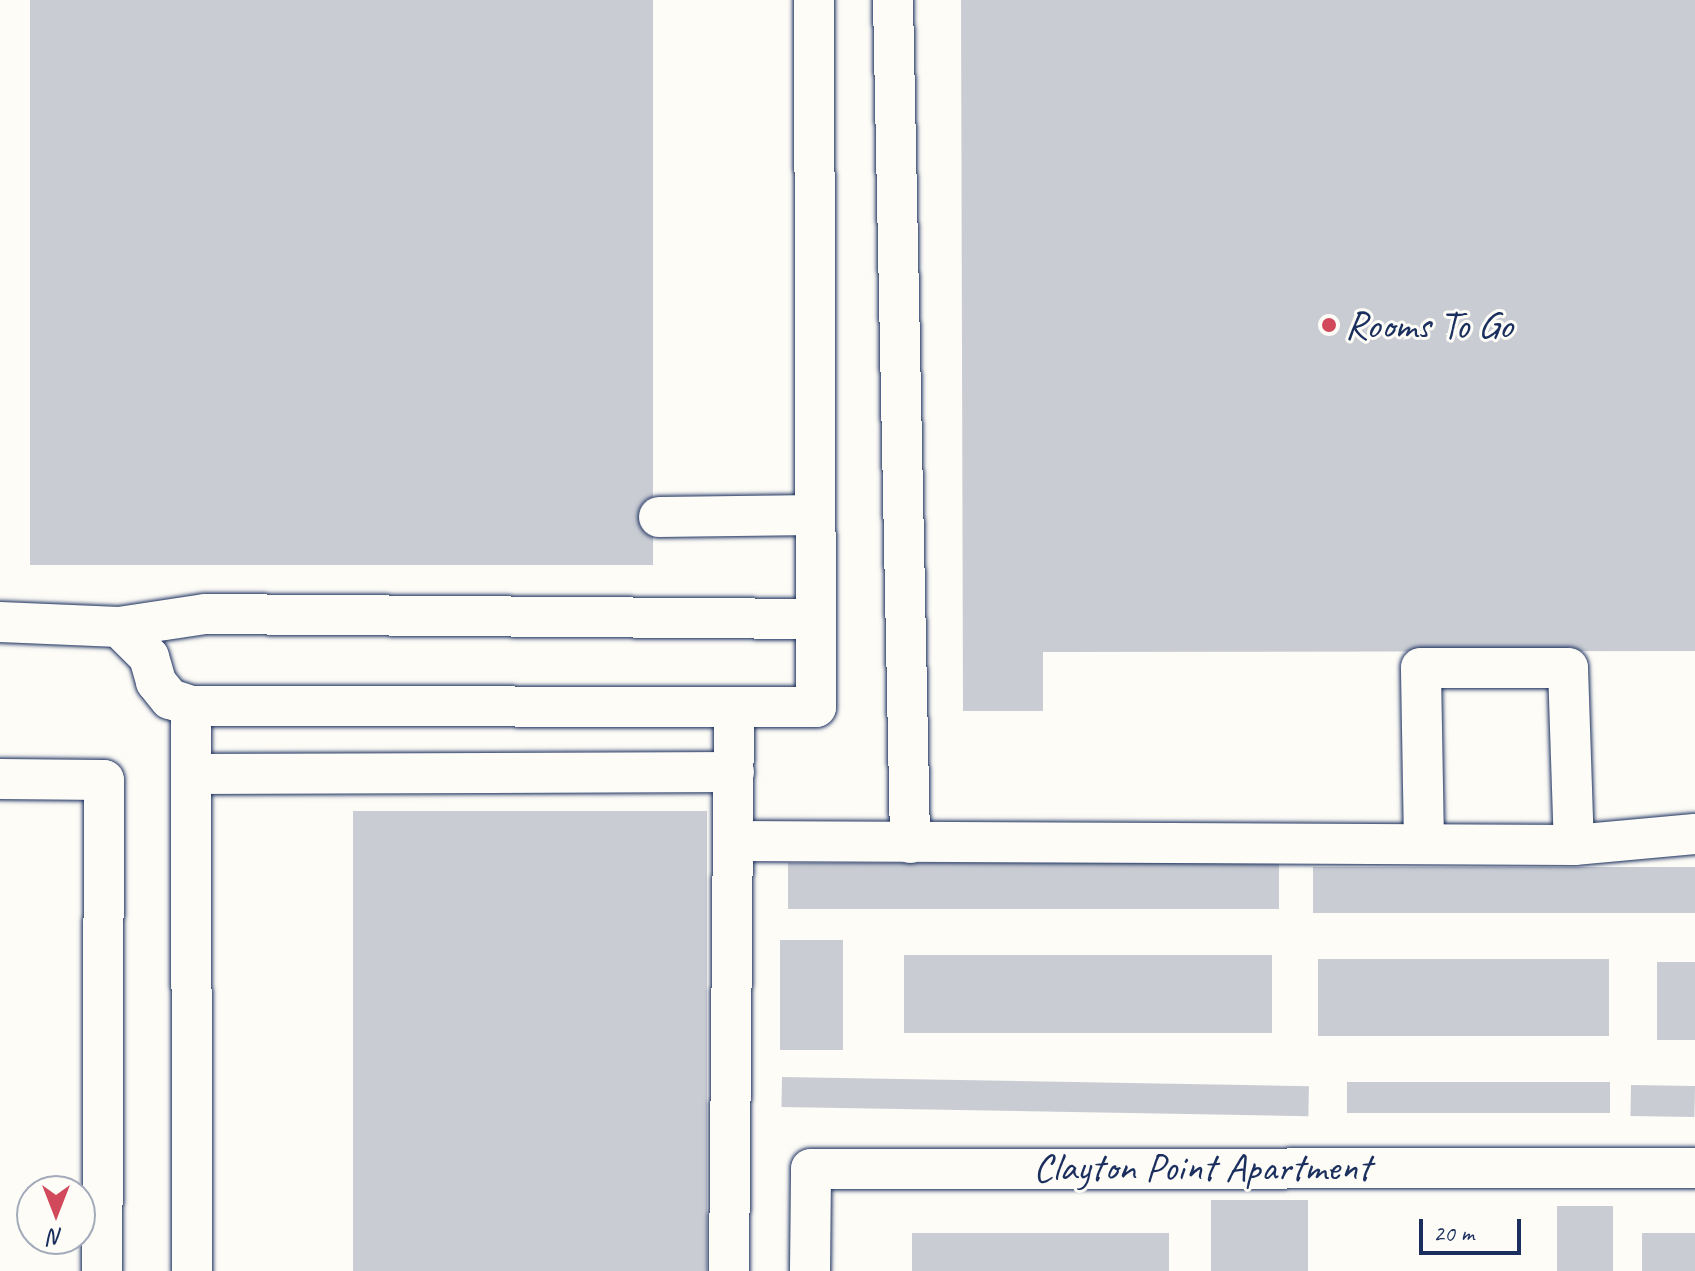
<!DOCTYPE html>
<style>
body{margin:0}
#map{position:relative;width:1695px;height:1271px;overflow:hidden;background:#fdfcf7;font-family:Caveat,sans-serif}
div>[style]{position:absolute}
.building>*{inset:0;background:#c9ccd3;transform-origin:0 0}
.roads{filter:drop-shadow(0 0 2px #1b2f5e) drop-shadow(0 0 2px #1b2f5e)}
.minor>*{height:40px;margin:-20px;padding:0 20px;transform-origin:20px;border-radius:20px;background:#fdfcf7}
.dots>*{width:22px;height:22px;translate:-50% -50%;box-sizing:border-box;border:4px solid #fdfcf7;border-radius:50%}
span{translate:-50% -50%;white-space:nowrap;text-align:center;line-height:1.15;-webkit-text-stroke:6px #fdfcf7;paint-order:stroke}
.poi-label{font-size:40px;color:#1b2f5e}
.left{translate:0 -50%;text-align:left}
.street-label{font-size:40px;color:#1b2f5e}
.north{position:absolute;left:16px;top:1175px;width:80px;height:80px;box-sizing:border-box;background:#fdfcf7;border:2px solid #a3aaba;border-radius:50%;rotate:180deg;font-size:22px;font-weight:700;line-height:32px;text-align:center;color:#1b2f5e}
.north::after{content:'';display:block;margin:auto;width:28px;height:36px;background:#d1495b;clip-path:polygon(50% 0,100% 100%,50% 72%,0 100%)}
.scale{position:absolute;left:1419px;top:1219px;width:102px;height:36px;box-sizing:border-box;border:4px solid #1b2f5e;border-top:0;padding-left:10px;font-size:24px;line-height:28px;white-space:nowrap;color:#1b2f5e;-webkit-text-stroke:6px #fdfcf7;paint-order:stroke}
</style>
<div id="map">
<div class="building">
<div style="left:30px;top:0;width:623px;height:565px"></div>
<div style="clip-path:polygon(961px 0,1695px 0,1695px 651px,1043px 652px,1043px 711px,963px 711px)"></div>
<div style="left:353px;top:811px;width:354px;height:460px"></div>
<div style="left:788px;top:863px;width:491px;height:46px"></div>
<div style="left:1313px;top:867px;width:382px;height:46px"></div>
<div style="left:780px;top:940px;width:63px;height:110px"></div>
<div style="left:904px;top:955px;width:368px;height:78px"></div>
<div style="left:1318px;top:959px;width:291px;height:77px"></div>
<div style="left:1657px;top:962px;width:38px;height:78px"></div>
<div style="left:782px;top:1077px;width:527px;height:30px;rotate:1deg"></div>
<div style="left:1347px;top:1082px;width:263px;height:31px"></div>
<div style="left:1631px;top:1085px;width:64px;height:31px;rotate:1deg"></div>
<div style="left:1211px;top:1200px;width:97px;height:71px"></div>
<div style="left:1557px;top:1206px;width:56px;height:65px"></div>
<div style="left:1169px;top:1233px;width:38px;height:257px;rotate:90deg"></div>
<div style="left:1642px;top:1233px;width:53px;height:38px"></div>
</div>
<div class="roads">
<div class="minor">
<div style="left:893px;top:0;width:843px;rotate:88.84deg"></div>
<div style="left:659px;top:517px;width:156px;rotate:-0.7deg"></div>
<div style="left:0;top:622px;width:119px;rotate:2.4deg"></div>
<div style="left:119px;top:627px;width:42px;rotate:45deg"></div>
<div style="left:149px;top:657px;width:26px;rotate:74deg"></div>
<div style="left:156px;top:682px;width:22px;rotate:51deg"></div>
<div style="left:170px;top:699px;width:22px;rotate:18deg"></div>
<div style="left:119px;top:627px;width:87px;rotate:-8.6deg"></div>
<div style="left:205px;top:614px;width:611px;rotate:0.47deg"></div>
<div style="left:191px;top:774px;width:543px;rotate:-0.21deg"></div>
<div style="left:0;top:779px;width:104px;rotate:0.6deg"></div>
<div style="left:104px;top:780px;width:491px;rotate:90.2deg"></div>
<div style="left:733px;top:841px;width:841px;rotate:0.27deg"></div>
<div style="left:1574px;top:845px;width:121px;rotate:-5.2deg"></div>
<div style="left:1424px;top:843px;width:175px;rotate:-91deg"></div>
<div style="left:1421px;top:668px;width:147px"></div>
<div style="left:1568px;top:668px;width:177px;rotate:88.1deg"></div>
<div style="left:192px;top:1271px;width:565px;rotate:-90.1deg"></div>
<div style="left:191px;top:706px;width:625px;rotate:0.09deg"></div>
<div style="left:816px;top:707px;width:707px;rotate:-90.16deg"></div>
<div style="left:729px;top:1271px;width:564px;rotate:-89.49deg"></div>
<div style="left:810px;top:1271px;width:102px;rotate:-89.4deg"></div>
<div style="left:811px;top:1169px;width:884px;rotate:-0.06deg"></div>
</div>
</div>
<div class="dots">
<div style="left:1329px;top:325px;background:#d1495b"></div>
</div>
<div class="poi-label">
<span class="left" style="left:1345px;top:325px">Rooms To Go</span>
</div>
<div class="street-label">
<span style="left:1202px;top:1167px">Clayton Point Apartment</span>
</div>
<div class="north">N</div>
<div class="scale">20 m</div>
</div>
